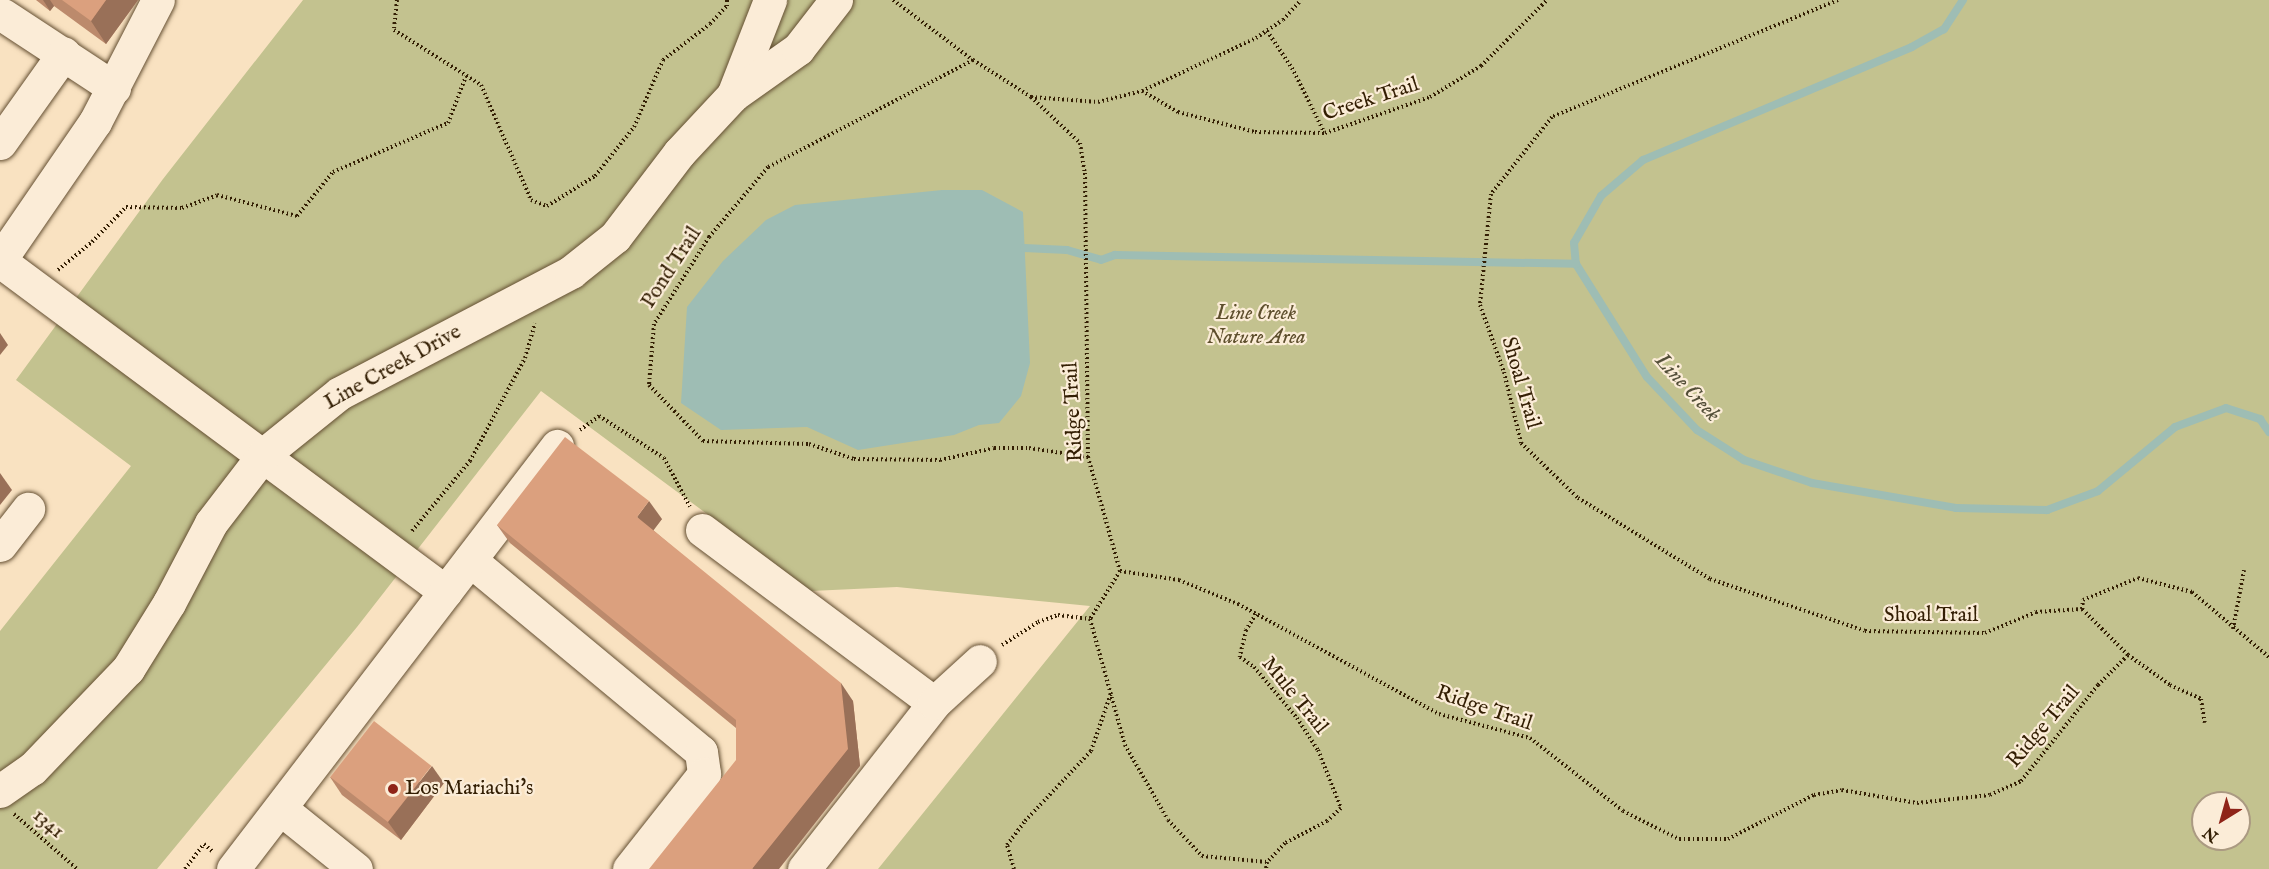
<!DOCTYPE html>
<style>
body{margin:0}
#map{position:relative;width:2269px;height:869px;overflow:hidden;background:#f9e2c1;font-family:"IM FELL English",serif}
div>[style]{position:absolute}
.green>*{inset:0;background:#c3c28f}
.water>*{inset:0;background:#9ebdb4}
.stream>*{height:8px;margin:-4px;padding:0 4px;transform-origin:4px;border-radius:4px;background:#9ebdb4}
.path>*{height:4px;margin-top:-2px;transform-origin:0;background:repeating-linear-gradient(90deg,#331e03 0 1.5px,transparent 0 4.5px)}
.roads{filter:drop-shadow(0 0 2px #644f32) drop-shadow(0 0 2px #644f32)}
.minor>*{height:33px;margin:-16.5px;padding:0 16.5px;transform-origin:16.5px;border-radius:16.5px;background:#fbecd7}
.wall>*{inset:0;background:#bc8a6c}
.shaded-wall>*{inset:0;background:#997058}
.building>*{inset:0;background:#dba07e;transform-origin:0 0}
.dots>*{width:16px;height:16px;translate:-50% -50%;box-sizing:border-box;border:3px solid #fbecd7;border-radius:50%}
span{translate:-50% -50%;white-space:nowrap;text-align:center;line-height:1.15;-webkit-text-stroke:4.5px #fbecd7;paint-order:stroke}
.street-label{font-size:21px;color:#331e03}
.park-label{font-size:21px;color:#5e4f2d;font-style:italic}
.poi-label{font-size:21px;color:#331e03}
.left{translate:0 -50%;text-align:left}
.water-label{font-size:22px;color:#534e38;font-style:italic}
.north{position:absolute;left:2191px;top:791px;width:60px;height:60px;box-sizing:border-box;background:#fbecd7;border:2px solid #ab9a82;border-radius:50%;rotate:217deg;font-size:16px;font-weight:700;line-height:24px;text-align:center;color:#331e03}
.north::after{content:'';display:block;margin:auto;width:21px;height:27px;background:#8f2418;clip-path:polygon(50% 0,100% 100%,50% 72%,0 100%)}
</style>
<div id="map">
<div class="green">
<div style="clip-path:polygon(evenodd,303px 0,2269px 0,2269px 869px,878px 869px,1090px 606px,897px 587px,811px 591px,541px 391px,357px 627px,157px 869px,0 869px,0 631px,131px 466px,16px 380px,163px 179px,303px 0,2203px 803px,2239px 803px,2239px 839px,2203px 839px,2203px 803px)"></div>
</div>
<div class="water">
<div style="clip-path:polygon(942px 190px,982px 190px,1023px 212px,1030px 363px,1021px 396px,999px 423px,979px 425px,954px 435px,858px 450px,807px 427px,721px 430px,681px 403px,687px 307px,723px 261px,766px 220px,795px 205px)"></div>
</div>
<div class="stream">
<div style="left:1963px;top:0;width:35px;rotate:123deg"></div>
<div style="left:1944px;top:29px;width:37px;rotate:151deg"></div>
<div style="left:1912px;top:47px;width:292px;rotate:157.2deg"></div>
<div style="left:1643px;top:160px;width:55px;rotate:139.4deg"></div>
<div style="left:1601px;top:196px;width:54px;rotate:119.9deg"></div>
<div style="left:1574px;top:243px;width:21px;rotate:85deg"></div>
<div style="left:1576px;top:264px;width:133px;rotate:57.9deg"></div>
<div style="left:1647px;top:377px;width:73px;rotate:46.7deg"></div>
<div style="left:1697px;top:430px;width:56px;rotate:32.6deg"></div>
<div style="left:1744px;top:460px;width:72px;rotate:18.7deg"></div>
<div style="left:1812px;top:483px;width:146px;rotate:9.8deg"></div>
<div style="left:1956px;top:508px;width:91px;rotate:1.3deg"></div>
<div style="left:2047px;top:510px;width:54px;rotate:-20.4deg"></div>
<div style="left:2098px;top:491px;width:100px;rotate:-39.7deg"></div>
<div style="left:2175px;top:427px;width:54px;rotate:-20.4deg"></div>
<div style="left:2226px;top:408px;width:36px;rotate:18deg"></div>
<div style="left:2260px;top:419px;width:16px;rotate:55deg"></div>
<div style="left:1024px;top:248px;width:43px;rotate:2.7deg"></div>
<div style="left:1067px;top:250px;width:35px;rotate:16deg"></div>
<div style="left:1101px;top:260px;width:15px;rotate:-20deg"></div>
<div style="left:1115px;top:255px;width:461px;rotate:1.1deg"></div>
</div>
<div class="path">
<div style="left:397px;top:0;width:30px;rotate:96deg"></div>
<div style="left:394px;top:30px;width:103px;rotate:32.3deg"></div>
<div style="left:481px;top:85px;width:125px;rotate:66.5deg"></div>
<div style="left:531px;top:200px;width:17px;rotate:21deg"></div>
<div style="left:547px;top:206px;width:57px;rotate:-32deg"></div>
<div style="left:595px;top:176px;width:63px;rotate:-51.5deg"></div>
<div style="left:634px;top:127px;width:73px;rotate:-66.6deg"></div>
<div style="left:663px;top:60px;width:59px;rotate:-37.5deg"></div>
<div style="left:710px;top:24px;width:25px;rotate:-47deg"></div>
<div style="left:727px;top:6px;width:6px;rotate:-90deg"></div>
<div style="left:893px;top:0;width:100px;rotate:36.9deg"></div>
<div style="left:973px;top:60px;width:69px;rotate:32.5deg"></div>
<div style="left:1031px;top:97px;width:67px;rotate:4.3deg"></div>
<div style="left:1098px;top:102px;width:45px;rotate:-14deg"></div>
<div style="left:1142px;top:91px;width:42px;rotate:30.3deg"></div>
<div style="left:1178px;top:112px;width:80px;rotate:14.6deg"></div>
<div style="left:1255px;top:132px;width:70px;rotate:0.8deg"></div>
<div style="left:1325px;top:133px;width:111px;rotate:-18.9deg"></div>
<div style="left:1430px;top:97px;width:60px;rotate:-31.3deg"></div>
<div style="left:1481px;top:66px;width:93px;rotate:-45deg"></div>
<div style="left:1838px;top:0;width:309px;rotate:157.8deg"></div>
<div style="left:1552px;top:117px;width:98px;rotate:128.4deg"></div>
<div style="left:1491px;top:194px;width:112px;rotate:95.7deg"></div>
<div style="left:1480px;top:305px;width:71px;rotate:70.3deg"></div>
<div style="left:1504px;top:372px;width:73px;rotate:76.5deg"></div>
<div style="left:1521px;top:443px;width:79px;rotate:44deg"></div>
<div style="left:1578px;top:498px;width:155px;rotate:31.5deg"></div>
<div style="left:1710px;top:579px;width:163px;rotate:18.5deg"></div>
<div style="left:1865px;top:631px;width:120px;rotate:1deg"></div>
<div style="left:1985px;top:633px;width:55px;rotate:-22.4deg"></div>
<div style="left:2036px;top:612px;width:46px;rotate:-3.7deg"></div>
<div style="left:1267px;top:31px;width:45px;rotate:56deg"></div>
<div style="left:1292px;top:68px;width:72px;rotate:63.4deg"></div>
<div style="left:973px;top:60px;width:231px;rotate:152.4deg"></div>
<div style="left:768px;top:167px;width:92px;rotate:130.1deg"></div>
<div style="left:709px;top:237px;width:103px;rotate:122.3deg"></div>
<div style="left:654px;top:324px;width:61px;rotate:94.7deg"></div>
<div style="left:649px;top:385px;width:78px;rotate:46deg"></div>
<div style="left:703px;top:441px;width:106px;rotate:1.6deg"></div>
<div style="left:809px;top:444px;width:47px;rotate:18.4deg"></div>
<div style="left:854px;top:459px;width:86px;rotate:0.7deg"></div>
<div style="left:940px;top:460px;width:55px;rotate:-12.5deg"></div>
<div style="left:994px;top:448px;width:35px"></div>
<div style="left:1029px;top:448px;width:60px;rotate:8.7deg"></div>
<div style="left:1142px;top:91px;width:126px;rotate:-24.9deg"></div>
<div style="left:1256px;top:38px;width:32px;rotate:-34deg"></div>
<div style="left:1283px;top:20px;width:27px;rotate:-48deg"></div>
<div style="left:1031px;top:97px;width:67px;rotate:43.2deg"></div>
<div style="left:1080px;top:143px;width:30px;rotate:81deg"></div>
<div style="left:1085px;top:173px;width:284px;rotate:89.4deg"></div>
<div style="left:1088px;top:457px;width:118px;rotate:74.3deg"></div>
<div style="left:1120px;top:571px;width:60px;rotate:8.7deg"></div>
<div style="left:1179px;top:580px;width:64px;rotate:22.1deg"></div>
<div style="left:1238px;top:604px;width:229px;rotate:28.7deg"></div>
<div style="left:1439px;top:714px;width:94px;rotate:14.8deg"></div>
<div style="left:1530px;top:738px;width:118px;rotate:38.1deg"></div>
<div style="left:1623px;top:811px;width:63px;rotate:26.6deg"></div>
<div style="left:1679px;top:839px;width:49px"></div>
<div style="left:1728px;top:839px;width:97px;rotate:-27.1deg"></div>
<div style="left:1814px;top:795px;width:28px;rotate:-10deg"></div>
<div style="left:1842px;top:790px;width:76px;rotate:9.8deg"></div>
<div style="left:1917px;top:803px;width:73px;rotate:-6.3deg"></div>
<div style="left:1990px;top:795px;width:34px;rotate:-24deg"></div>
<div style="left:2021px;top:781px;width:123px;rotate:-51.3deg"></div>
<div style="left:2098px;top:685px;width:42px;rotate:-45deg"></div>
<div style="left:2128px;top:655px;width:65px;rotate:-135deg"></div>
<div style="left:58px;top:270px;width:44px;rotate:-39.5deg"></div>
<div style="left:92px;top:242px;width:49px;rotate:-45.8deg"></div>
<div style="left:126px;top:207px;width:56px;rotate:1deg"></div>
<div style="left:182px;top:208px;width:37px;rotate:-20deg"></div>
<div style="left:217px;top:195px;width:83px;rotate:14.7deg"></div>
<div style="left:297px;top:216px;width:57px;rotate:-50.7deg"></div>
<div style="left:333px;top:172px;width:125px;rotate:-23.1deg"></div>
<div style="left:448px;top:123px;width:50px;rotate:-69deg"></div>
<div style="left:580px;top:430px;width:24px;rotate:-36deg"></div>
<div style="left:599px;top:416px;width:77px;rotate:32.9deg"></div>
<div style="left:664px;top:458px;width:55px;rotate:62deg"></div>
<div style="left:412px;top:531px;width:91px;rotate:-50.4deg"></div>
<div style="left:470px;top:461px;width:117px;rotate:-61.9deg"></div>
<div style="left:525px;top:358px;width:36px;rotate:-74deg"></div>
<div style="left:1120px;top:571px;width:57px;rotate:122deg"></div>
<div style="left:1090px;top:619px;width:131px;rotate:74.5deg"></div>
<div style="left:1125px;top:745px;width:86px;rotate:60.2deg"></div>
<div style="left:1168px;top:820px;width:50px;rotate:46.6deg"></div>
<div style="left:1202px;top:856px;width:65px;rotate:5.3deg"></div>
<div style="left:2082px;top:609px;width:9px;rotate:-84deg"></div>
<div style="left:2083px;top:600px;width:59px;rotate:-21.8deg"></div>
<div style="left:2138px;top:578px;width:56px;rotate:14.5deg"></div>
<div style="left:2192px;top:592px;width:101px;rotate:40.2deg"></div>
<div style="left:1256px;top:614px;width:19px;rotate:122deg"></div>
<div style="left:1246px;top:630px;width:28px;rotate:103deg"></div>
<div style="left:1240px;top:657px;width:17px;rotate:36deg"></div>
<div style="left:1254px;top:667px;width:67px;rotate:49.9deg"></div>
<div style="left:1297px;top:718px;width:38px;rotate:57deg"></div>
<div style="left:1318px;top:750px;width:62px;rotate:68.4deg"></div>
<div style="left:1341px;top:808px;width:19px;rotate:137deg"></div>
<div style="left:1327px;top:821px;width:47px;rotate:152.4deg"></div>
<div style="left:1285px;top:843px;width:26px;rotate:133deg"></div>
<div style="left:1267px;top:862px;width:7px;rotate:98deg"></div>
<div style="left:2233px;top:629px;width:60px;rotate:-79.4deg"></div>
<div style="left:1002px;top:645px;width:43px;rotate:-32.6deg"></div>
<div style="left:1038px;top:622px;width:21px;rotate:-19deg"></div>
<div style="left:1058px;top:615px;width:32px;rotate:7deg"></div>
<div style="left:2128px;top:655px;width:52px;rotate:35.5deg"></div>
<div style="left:2170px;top:685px;width:34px;rotate:24deg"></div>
<div style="left:2201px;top:699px;width:24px;rotate:81deg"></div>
<div style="left:14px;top:814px;width:84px;rotate:41.1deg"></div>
<div style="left:185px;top:869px;width:31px;rotate:-53deg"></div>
<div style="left:204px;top:844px;width:11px;rotate:41deg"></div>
<div style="left:1014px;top:869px;width:25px;rotate:-106deg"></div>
<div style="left:1007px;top:845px;width:30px;rotate:-53deg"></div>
<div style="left:1025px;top:821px;width:96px;rotate:-46.7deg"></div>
<div style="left:1091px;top:751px;width:61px;rotate:-71deg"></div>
</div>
<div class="roads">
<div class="minor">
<div style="left:3px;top:15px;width:133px;rotate:33.3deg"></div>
<div style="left:733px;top:95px;width:102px;rotate:-68.7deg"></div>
<div style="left:0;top:143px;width:110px;rotate:-54.6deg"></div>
<div style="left:0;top:260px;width:168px;rotate:-55.5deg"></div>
<div style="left:95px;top:122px;width:137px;rotate:-62.7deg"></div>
<div style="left:0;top:261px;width:555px;rotate:36.58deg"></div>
<div style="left:702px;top:530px;width:289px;rotate:36.7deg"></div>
<div style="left:0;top:545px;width:46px;rotate:-52.1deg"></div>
<div style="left:470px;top:560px;width:300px;rotate:39.7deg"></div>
<div style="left:701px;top:752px;width:22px;rotate:82deg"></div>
<div style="left:704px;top:774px;width:121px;rotate:128.3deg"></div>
<div style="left:0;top:791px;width:39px;rotate:-35deg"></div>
<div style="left:32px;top:769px;width:139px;rotate:-46.2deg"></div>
<div style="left:128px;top:669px;width:78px;rotate:-58.2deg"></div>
<div style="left:169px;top:603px;width:90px;rotate:-62.3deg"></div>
<div style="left:211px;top:523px;width:87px;rotate:-52.5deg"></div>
<div style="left:264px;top:454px;width:97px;rotate:-38.8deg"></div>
<div style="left:340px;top:393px;width:261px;rotate:-27.6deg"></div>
<div style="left:571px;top:272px;width:56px;rotate:-38.5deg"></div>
<div style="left:615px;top:237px;width:106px;rotate:-52.7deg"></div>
<div style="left:679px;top:153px;width:79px;rotate:-47deg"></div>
<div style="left:733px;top:95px;width:80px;rotate:-35.3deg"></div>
<div style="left:798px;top:49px;width:62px;rotate:-52.2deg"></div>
<div style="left:281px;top:809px;width:96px;rotate:38.7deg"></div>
<div style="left:233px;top:869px;width:533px;rotate:-52.55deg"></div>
<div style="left:804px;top:869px;width:211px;rotate:-51.9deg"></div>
<div style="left:934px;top:703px;width:62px;rotate:-42.4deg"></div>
</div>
</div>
<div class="wall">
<div style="clip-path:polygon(36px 0,138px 0,106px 44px,54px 6px,50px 11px)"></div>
<div style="clip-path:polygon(662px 519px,653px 530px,853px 701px,860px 766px,736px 760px,736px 728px,510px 543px,497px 525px)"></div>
<div style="clip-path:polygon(330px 777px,444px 783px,401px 840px,342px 795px)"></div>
</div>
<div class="shaded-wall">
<div style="clip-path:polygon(43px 0,50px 0,54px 6px,50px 11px)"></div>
<div style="clip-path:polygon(106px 0,138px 0,106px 44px,91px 21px)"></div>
<div style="clip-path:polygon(0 333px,8px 345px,0 355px)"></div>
<div style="clip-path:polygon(0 473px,12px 490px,0 505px)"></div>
<div style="clip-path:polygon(649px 501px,662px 519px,650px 535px,637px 517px)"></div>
<div style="clip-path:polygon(841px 683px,853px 701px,860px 766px,779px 869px,752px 869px)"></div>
<div style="clip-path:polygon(432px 766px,444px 783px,401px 840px,388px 822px)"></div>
</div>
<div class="building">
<div style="clip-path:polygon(62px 0,106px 0,91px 21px)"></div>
<div style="clip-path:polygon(565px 437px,649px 501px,637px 517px,841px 683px,848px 749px,752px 869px,649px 869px,736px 760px,736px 720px,497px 525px)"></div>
<div style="left:374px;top:721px;width:73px;height:71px;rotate:38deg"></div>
</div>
<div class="dots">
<div style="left:393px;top:789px;background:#8f2418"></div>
</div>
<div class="street-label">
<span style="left:1371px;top:100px;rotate:-18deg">Creek Trail</span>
<span style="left:672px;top:268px;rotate:-57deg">Pond Trail</span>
<span style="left:393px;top:368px;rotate:-29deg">Line Creek Drive</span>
<span style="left:1520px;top:383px;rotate:74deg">Shoal Trail</span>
<span style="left:1074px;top:412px;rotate:-93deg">Ridge Trail</span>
<span style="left:1931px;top:616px">Shoal Trail</span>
<span style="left:1294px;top:696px;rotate:51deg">Mule Trail</span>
<span style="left:1484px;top:709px;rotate:19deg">Ridge Trail</span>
<span style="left:2044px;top:727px;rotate:-50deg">Ridge Trail</span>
<span style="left:48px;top:824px;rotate:41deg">1341</span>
</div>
<div class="park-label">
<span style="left:1256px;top:326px">Line Creek<br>Nature Area</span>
</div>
<div class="poi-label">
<span class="left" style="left:405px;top:789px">Los Mariachi's</span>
</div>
<div class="water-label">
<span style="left:1687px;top:388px;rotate:47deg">Line Creek</span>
</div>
<div class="north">N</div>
</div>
